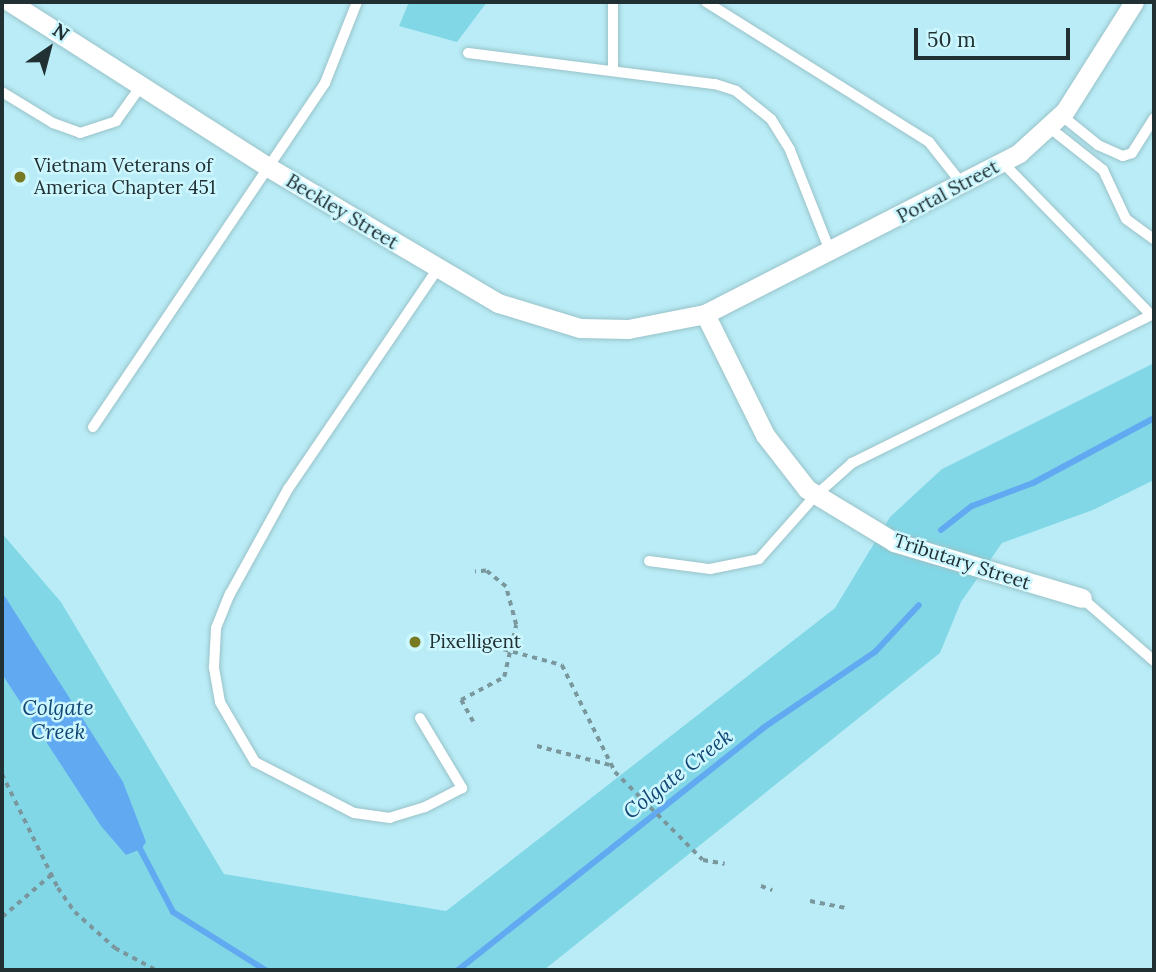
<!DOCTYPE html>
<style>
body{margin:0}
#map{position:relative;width:1156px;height:972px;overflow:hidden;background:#cdf7ff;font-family:Lora,serif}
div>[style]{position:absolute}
.built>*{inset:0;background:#b9ecf6}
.green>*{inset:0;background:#81d7e6}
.water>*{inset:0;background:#61a9f1}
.stream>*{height:6px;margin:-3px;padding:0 3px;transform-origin:3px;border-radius:3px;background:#61a9f1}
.path>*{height:3.5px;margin-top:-1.75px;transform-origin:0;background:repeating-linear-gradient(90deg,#79979c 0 5px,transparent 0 10px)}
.roads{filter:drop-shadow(0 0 2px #99c2c9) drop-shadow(0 0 2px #99c2c9)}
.lane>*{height:10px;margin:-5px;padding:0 5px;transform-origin:5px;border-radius:5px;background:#fff}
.street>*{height:19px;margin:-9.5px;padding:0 9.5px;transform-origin:9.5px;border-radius:9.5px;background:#fff}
.dots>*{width:19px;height:19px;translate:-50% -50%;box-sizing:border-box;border:4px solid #cdf7ff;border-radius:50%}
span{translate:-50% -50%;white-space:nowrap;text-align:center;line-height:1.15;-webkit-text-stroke:5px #cdf7ff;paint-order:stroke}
.poi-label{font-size:19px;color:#203033}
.left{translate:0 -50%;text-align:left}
.street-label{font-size:19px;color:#203033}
.water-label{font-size:21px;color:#124674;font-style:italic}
.frame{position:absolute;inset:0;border:4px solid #203033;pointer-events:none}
.north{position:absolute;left:14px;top:14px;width:70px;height:70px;-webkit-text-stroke:5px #cdf7ff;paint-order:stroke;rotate:35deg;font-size:19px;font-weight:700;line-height:28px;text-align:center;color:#203033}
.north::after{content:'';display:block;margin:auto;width:24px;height:32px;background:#203033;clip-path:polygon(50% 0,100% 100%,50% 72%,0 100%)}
.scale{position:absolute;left:914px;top:28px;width:156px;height:32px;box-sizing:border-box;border:4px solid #203033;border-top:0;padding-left:9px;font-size:21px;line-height:24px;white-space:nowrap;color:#203033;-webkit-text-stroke:5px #cdf7ff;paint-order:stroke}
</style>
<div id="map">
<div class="built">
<div style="clip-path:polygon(2px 2px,1154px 2px,1154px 363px,942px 469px,835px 608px,446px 911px,224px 874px,61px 602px,2px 532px)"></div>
<div style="clip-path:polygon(1154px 480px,1154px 970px,544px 970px,940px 653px,961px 602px,1002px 543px,1093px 510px)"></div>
</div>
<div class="green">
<div style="clip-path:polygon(409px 2px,487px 2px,457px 42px,399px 26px)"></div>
<div style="clip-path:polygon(1154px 363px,1154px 480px,1093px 510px,1002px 543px,961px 602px,940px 653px,544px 970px,2px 970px,2px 533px,61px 602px,224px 874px,446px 911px,835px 608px,890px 517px,942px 469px)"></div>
</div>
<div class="water">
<div style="clip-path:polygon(2px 592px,123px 782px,146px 842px,141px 849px,126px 855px,101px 826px,2px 674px)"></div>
</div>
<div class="stream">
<div style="left:941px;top:530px;width:39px;rotate:-38deg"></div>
<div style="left:972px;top:506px;width:65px;rotate:-20.7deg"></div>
<div style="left:1033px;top:483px;width:137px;rotate:-28.2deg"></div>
<div style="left:137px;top:843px;width:78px;rotate:62.4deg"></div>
<div style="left:173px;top:912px;width:109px;rotate:32.2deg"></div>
<div style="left:458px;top:970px;width:389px;rotate:-38.4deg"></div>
<div style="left:763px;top:728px;width:135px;rotate:-34.2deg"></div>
<div style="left:875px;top:652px;width:64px;rotate:-46.9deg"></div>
</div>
<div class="path">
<div style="left:484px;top:644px;width:81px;rotate:15.1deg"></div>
<div style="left:562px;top:665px;width:119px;rotate:63.6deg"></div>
<div style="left:615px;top:772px;width:124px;rotate:45deg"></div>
<div style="left:703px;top:860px;width:22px;rotate:10deg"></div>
<div style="left:473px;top:722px;width:25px;rotate:-119deg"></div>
<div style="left:461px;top:700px;width:49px;rotate:-28.1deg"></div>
<div style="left:504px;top:677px;width:53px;rotate:-77deg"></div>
<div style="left:516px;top:625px;width:39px;rotate:-105deg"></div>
<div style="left:506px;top:587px;width:26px;rotate:-141deg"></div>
<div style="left:486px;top:571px;width:11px;rotate:175deg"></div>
<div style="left:537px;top:746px;width:75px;rotate:14.6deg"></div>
<div style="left:2px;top:774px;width:127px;rotate:63.8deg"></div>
<div style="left:58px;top:888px;width:29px;rotate:55deg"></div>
<div style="left:75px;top:912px;width:54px;rotate:42deg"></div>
<div style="left:115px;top:948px;width:47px;rotate:28.2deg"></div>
<div style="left:761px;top:886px;width:12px;rotate:20deg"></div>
<div style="left:810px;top:901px;width:36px;rotate:11deg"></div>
<div style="left:2px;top:917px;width:65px;rotate:-40.6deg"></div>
</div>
<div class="roads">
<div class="lane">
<div style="left:613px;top:2px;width:69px;rotate:90deg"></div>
<div style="left:706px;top:2px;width:263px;rotate:32.1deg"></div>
<div style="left:929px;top:142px;width:55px;rotate:51.7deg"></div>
<div style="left:468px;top:53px;width:249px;rotate:7.2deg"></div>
<div style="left:715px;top:84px;width:22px;rotate:18deg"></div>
<div style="left:736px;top:91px;width:45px;rotate:38.7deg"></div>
<div style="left:771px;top:119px;width:36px;rotate:58deg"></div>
<div style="left:790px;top:150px;width:109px;rotate:68.4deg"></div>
<div style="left:2px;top:92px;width:60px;rotate:31.3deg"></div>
<div style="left:53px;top:123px;width:29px;rotate:20deg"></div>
<div style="left:80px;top:133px;width:38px;rotate:-18deg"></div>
<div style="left:116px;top:121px;width:43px;rotate:-54.5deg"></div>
<div style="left:1061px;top:115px;width:48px;rotate:39deg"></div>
<div style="left:1098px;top:145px;width:27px;rotate:24deg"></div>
<div style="left:1123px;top:156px;width:9px;rotate:-18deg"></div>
<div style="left:1132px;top:153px;width:41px;rotate:-57.8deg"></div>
<div style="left:1050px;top:128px;width:68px;rotate:38.4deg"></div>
<div style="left:1103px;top:170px;width:54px;rotate:64.9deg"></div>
<div style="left:1126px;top:219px;width:34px;rotate:36deg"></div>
<div style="left:93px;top:427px;width:415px;rotate:-56deg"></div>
<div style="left:325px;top:83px;width:87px;rotate:-68.4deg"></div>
<div style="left:649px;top:561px;width:62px;rotate:7.5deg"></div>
<div style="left:710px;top:569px;width:50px;rotate:-11.5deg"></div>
<div style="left:759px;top:559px;width:84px;rotate:-48.4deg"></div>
<div style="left:815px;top:496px;width:50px;rotate:-41.7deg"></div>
<div style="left:852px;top:463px;width:334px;rotate:-26.3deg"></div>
<div style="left:1151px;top:315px;width:212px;rotate:-134.2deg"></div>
<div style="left:1082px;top:598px;width:96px;rotate:41.2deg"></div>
<div style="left:420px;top:718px;width:82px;rotate:59deg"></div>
<div style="left:462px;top:788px;width:42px;rotate:152.8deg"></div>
<div style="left:425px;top:807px;width:37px;rotate:163deg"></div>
<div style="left:390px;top:818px;width:36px;rotate:-172deg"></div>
<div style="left:354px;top:813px;width:111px;rotate:-152.7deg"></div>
<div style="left:255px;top:762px;width:69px;rotate:-120.3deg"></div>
<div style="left:220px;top:702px;width:36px;rotate:-100deg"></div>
<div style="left:214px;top:667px;width:39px;rotate:-87deg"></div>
<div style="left:216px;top:628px;width:37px;rotate:-68deg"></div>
<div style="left:230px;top:594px;width:120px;rotate:-61.1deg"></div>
<div style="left:288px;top:489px;width:265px;rotate:-55.8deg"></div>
</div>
<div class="street">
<div style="left:10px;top:2px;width:306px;rotate:32.6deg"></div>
<div style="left:268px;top:167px;width:267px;rotate:30.6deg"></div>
<div style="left:498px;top:303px;width:86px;rotate:17deg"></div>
<div style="left:580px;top:328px;width:48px;rotate:1.2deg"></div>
<div style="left:628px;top:329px;width:78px;rotate:-11deg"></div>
<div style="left:705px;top:314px;width:353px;rotate:-27.1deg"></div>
<div style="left:1019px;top:153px;width:62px;rotate:-42.4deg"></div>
<div style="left:1065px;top:111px;width:129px;rotate:-57.7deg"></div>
<div style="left:705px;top:314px;width:135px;rotate:63.6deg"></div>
<div style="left:765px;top:435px;width:68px;rotate:52.1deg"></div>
<div style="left:807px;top:489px;width:102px;rotate:31.3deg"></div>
<div style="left:894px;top:542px;width:196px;rotate:16.6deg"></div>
</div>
</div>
<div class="dots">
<div style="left:20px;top:177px;background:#777a22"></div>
<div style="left:415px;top:642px;background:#777a22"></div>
</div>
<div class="poi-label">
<span class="left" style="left:34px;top:177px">Vietnam Veterans of<br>America Chapter 451</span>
<span class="left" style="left:429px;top:642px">Pixelligent</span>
</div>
<div class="street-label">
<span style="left:948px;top:192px;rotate:-28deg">Portal Street</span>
<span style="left:342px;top:212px;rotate:31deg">Beckley Street</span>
<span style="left:962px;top:562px;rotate:18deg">Tributary Street</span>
</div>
<div class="water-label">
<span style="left:58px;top:720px">Colgate<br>Creek</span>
<span style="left:678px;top:774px;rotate:-38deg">Colgate Creek</span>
</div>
<div class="frame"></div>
<div class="north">N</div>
<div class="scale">50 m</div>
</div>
